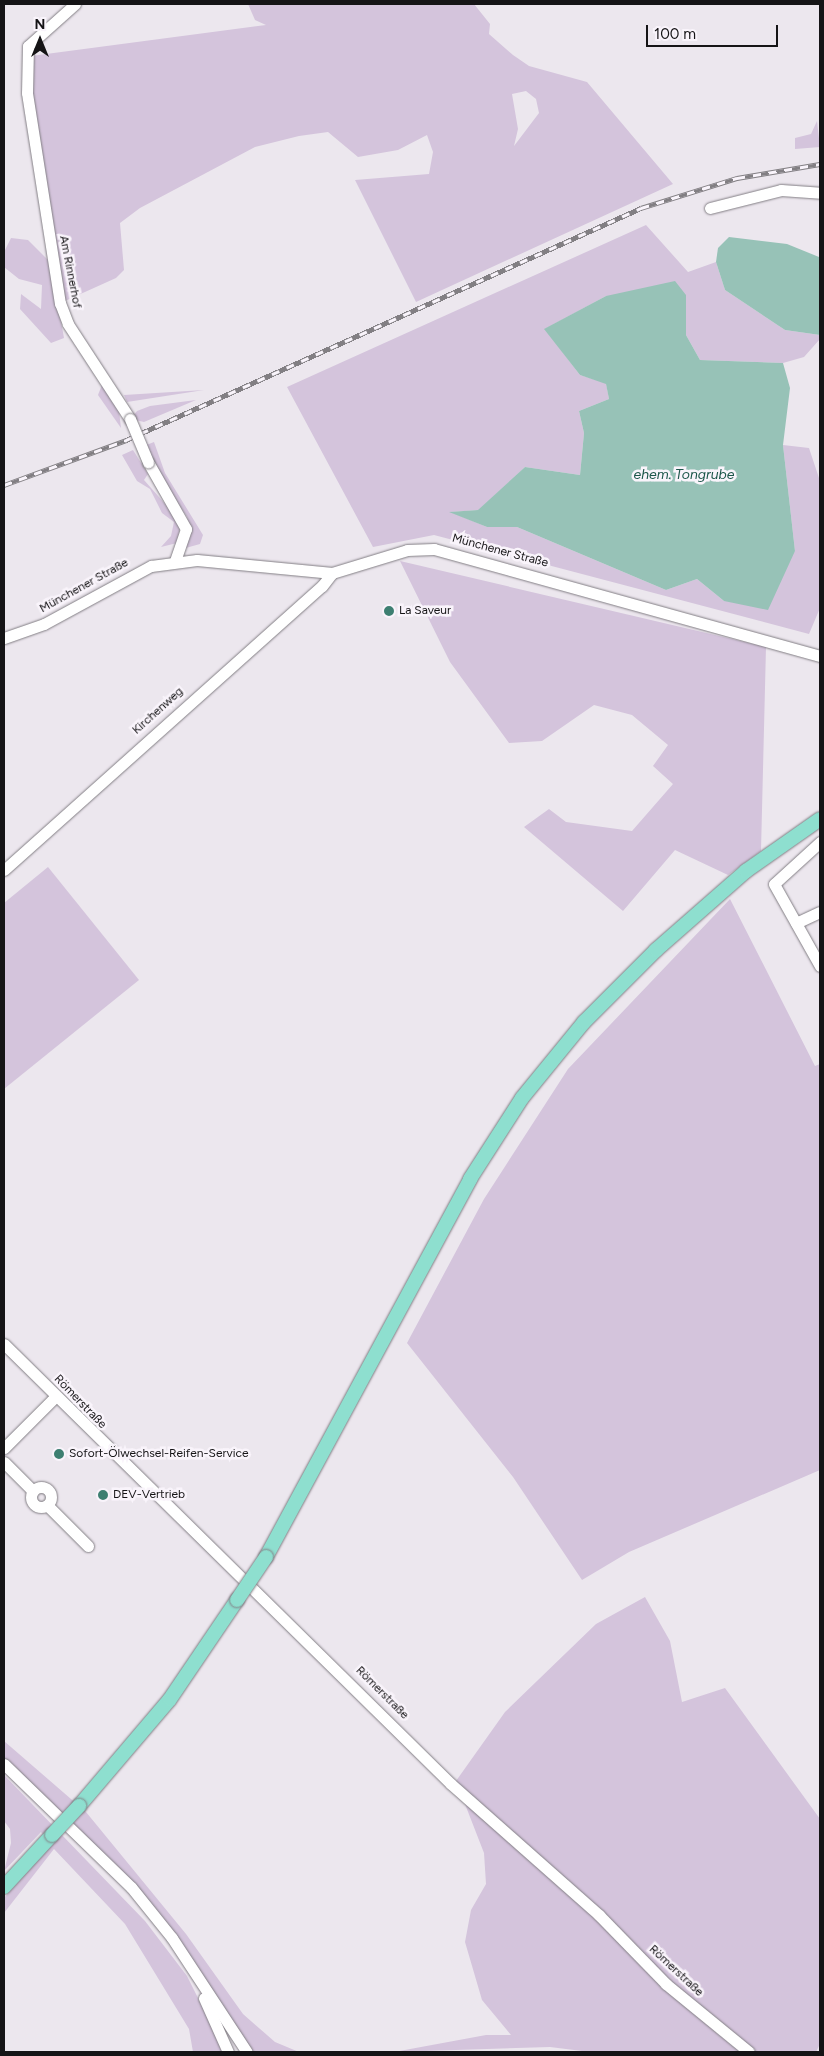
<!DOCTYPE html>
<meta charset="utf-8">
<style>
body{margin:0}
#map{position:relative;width:824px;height:2056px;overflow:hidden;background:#ece7ee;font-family:Figtree,sans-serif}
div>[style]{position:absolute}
.green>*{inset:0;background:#d4c4dc}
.water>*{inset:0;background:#97c2b7}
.roads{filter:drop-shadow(0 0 1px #827e84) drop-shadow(0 0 1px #827e84)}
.minor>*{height:11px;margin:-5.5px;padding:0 5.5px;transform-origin:5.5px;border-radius:5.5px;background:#fff}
.minor>.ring{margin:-5.5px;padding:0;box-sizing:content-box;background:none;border:11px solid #fff;border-radius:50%}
.major>*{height:14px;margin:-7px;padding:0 7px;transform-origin:7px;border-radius:7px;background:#8edfcf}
.rail>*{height:4.5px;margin-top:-2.25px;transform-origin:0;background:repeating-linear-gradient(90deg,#f9f4fb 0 8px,#827f83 0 16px);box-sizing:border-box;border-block:1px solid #827f83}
.bridges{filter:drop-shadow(0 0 1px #827e84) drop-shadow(0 0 1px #827e84)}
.minor-bridge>*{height:11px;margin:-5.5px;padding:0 5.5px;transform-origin:5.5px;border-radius:5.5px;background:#fff}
.major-bridge>*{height:14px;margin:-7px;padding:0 7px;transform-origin:7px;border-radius:7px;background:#8edfcf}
.dots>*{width:14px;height:14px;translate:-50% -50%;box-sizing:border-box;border:2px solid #f9f4fb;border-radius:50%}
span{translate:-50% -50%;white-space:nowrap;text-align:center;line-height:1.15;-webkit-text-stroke:5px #f9f4fb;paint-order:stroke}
.street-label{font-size:12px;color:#151416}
.poi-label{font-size:12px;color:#151416}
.left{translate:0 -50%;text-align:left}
.water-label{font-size:14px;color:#1c564a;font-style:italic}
.frame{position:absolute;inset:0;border:5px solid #151416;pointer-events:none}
.north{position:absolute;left:15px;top:15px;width:50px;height:50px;-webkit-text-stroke:4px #f9f4fb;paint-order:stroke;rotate:0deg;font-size:14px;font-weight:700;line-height:20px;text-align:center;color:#151416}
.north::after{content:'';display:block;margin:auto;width:18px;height:22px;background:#151416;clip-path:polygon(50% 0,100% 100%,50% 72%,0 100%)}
.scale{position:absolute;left:646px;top:25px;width:132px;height:22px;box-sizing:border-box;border:2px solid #151416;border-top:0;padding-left:6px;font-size:15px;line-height:18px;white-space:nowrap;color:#151416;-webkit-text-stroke:4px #f9f4fb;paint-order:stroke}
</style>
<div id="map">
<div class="green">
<div style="clip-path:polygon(evenodd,248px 4px,474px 4px,490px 24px,489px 34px,513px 55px,529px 66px,587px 82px,673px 184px,416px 302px,355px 180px,429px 174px,433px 152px,427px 135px,398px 150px,358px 157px,328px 132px,299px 136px,255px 147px,140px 208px,120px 223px,124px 270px,116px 278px,65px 301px,28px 71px,31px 56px,266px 25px,255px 20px,248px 4px,526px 91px,536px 99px,539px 113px,514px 146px,518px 129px,512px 94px,526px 91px)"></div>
<div style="clip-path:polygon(817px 121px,820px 147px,795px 149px,795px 138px,811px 134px)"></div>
<div style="clip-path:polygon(646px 225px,688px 272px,716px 262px,725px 290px,785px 330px,820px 335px,820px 339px,804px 357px,783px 363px,700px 360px,686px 335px,686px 295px,606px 296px,545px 329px,580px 375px,606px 383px,609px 399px,579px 411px,584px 433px,580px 475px,525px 467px,479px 510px,451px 512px,487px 527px,517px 527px,666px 590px,697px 579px,724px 601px,795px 551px,783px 445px,809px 448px,820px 481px,820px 608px,809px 634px,434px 535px,373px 547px,287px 387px)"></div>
<div style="clip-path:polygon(11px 238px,28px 240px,50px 262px,64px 338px,51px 343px,20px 309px,21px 294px,41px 309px,42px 285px,19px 279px,4px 267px,4px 252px)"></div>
<div style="clip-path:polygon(103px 382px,119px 411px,121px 428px,98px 395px)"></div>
<div style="clip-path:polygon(204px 390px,127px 402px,124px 395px)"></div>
<div style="clip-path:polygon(196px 400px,144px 422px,131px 419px,137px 411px,150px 406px)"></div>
<div style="clip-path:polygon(154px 442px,165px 473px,203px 535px,200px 544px,182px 549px,190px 533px,187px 517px,150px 461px,144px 446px)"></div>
<div style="clip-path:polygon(133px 450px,148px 474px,144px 480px,181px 522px,177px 543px,161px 547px,171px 536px,174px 522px,162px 513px,150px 489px,137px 481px,122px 455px)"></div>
<div style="clip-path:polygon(400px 561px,766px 647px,761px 851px,728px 875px,675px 850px,623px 911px,524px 827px,549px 809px,566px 822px,632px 831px,673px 784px,653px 766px,668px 745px,632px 715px,594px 705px,542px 741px,509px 743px,450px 662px)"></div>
<div style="clip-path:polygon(48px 867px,139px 980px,4px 1089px,4px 903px)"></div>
<div style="clip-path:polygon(730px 899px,815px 1066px,820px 1064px,820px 1470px,629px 1552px,582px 1580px,513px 1477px,407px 1343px,484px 1199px,568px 1069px)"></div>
<div style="clip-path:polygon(645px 1597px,670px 1641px,682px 1702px,725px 1688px,820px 1819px,820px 2044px,816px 2052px,753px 2052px,713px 2030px,740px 2052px,590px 2052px,550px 2047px,394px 2052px,486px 2035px,511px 2035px,482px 2000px,465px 1942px,471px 1910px,486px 1884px,484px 1853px,456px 1781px,505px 1712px,596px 1624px)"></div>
<div style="clip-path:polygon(4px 1741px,86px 1812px,186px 1934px,243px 2014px,275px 2042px,299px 2052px,251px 2052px,187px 1953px,60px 1812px,4px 1758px)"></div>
<div style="clip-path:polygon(4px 1775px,145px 1921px,187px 1976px,225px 2052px,193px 2052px,189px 2029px,125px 1924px,54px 1849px,4px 1913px,4px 1898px,51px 1845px,41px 1832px,4px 1871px,11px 1843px,10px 1829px,4px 1821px)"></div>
</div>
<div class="water">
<div style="clip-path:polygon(729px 237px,787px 244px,819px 257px,820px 335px,785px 330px,725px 290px,716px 262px,718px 248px)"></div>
<div style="clip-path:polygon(675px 281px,686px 295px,686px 335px,700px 360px,783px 363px,790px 388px,783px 445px,795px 551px,768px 610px,724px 601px,697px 579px,666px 590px,517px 527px,487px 527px,449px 512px,478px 510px,525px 467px,580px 475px,584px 433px,579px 411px,609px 399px,606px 384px,580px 375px,544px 329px,606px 296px)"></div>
</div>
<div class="roads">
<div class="minor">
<div style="left:75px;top:4px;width:63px;rotate:138.2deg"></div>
<div style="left:28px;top:46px;width:47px;rotate:91.2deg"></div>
<div style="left:27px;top:93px;width:213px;rotate:81.1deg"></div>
<div style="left:60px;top:303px;width:22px;rotate:69deg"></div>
<div style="left:68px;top:324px;width:113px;rotate:56.9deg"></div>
<div style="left:710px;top:208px;width:73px;rotate:-14.2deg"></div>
<div style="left:781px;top:190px;width:39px;rotate:4deg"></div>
<div style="left:148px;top:462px;width:77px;rotate:60.4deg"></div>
<div style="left:186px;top:529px;width:34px;rotate:109deg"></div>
<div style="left:4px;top:638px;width:42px;rotate:-19.3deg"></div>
<div style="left:44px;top:624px;width:122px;rotate:-28.5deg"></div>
<div style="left:151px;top:566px;width:46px;rotate:-7.4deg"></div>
<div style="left:197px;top:560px;width:136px;rotate:5.5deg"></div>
<div style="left:332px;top:573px;width:78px;rotate:-17deg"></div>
<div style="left:407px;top:550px;width:27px;rotate:-2deg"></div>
<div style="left:434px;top:549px;width:401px;rotate:15.5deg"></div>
<div style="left:820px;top:842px;width:62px;rotate:137.6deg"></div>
<div style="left:774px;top:884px;width:94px;rotate:60.7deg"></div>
<div style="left:4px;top:870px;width:426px;rotate:-41.8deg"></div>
<div style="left:322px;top:586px;width:16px;rotate:-52deg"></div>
<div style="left:796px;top:923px;width:26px;rotate:-25deg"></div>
<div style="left:4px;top:1344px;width:627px;rotate:44.55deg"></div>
<div style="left:451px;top:1784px;width:198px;rotate:41.5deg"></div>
<div style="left:599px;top:1915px;width:96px;rotate:45.8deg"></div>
<div style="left:666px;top:1984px;width:107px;rotate:39.3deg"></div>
<div style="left:4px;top:1448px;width:72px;rotate:-45deg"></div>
<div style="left:4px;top:1462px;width:41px;rotate:45deg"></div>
<div class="ring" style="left:31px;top:1487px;width:9px;height:9px"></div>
<div style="left:47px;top:1505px;width:58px;rotate:45deg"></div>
<div style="left:4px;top:1764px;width:177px;rotate:44.1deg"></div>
<div style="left:131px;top:1887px;width:65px;rotate:51.2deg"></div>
<div style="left:172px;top:1938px;width:136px;rotate:56.7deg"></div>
<div style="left:204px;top:1998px;width:59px;rotate:66deg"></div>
</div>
<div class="major">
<div style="left:266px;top:1557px;width:430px;rotate:-61.6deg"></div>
<div style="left:470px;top:1179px;width:96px;rotate:-57.3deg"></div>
<div style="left:522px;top:1098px;width:98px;rotate:-50.8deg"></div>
<div style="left:584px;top:1022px;width:102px;rotate:-45deg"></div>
<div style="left:656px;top:950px;width:120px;rotate:-41.3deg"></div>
<div style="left:746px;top:871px;width:90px;rotate:-35.1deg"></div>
<div style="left:79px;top:1806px;width:140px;rotate:-49.6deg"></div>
<div style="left:170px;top:1699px;width:120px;rotate:-55.9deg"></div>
<div style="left:4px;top:1887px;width:71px;rotate:-47.3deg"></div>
</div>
</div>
<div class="rail">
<div style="left:4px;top:485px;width:130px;rotate:-20.2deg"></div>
<div style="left:126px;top:440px;width:565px;rotate:-24.25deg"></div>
<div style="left:641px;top:208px;width:101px;rotate:-17.4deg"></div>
<div style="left:737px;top:178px;width:84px;rotate:-9.6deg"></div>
</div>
<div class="bridges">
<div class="minor-bridge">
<div style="left:130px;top:419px;width:47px;rotate:67.3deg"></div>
</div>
<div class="major-bridge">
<div style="left:237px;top:1600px;width:52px;rotate:-56deg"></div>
<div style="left:52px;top:1835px;width:40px;rotate:-47deg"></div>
</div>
</div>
<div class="dots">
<div style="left:389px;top:611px;background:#3d7f71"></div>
<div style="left:59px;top:1454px;background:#3d7f71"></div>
<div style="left:103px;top:1495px;background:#3d7f71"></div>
</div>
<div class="street-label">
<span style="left:70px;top:272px;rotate:79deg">Am Rinnerhof</span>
<span style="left:500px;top:551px;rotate:15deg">Münchener Straße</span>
<span style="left:84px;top:586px;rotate:-29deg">Münchener Straße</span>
<span style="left:158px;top:711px;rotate:-42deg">Kirchenweg</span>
<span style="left:80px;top:1402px;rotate:46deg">Römerstraße</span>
<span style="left:382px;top:1693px;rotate:45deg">Römerstraße</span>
<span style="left:676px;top:1971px;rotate:43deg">Römerstraße</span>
</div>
<div class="poi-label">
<span class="left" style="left:399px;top:611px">La Saveur</span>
<span class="left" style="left:69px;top:1454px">Sofort-Ölwechsel-Reifen-Service</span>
<span class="left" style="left:113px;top:1495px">DEV-Vertrieb</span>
</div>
<div class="water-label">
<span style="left:684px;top:475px">ehem. Tongrube</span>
</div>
<div class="frame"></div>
<div class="north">N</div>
<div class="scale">100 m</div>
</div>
